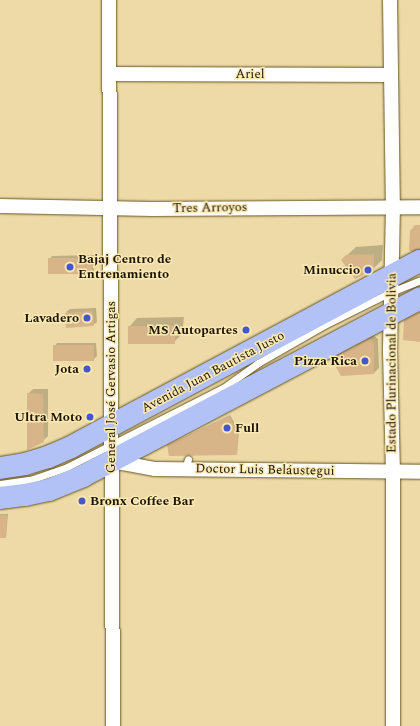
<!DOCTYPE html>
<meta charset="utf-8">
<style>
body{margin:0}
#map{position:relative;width:420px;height:726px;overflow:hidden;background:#eddaa6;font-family:Spectral,serif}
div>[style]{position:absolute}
.shadow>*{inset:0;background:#0003}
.building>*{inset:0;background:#d8b489;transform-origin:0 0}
.roads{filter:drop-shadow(0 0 1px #655523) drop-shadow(0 0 1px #655523)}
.service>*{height:7px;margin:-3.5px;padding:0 3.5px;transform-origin:3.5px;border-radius:3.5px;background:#fff}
.minor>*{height:14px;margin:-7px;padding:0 7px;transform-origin:7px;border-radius:7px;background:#fff}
.primary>*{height:22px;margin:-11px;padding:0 11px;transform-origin:11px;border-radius:11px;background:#b2c1f6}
.dots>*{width:11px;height:11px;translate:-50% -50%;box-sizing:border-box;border:2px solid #fae8b3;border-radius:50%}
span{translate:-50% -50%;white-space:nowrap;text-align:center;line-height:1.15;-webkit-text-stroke:3px #fae8b3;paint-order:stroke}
.street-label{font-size:13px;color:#1c1502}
.poi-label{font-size:13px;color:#1c1502;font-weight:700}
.left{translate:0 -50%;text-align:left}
.right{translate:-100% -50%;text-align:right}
</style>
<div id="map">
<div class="shadow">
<div style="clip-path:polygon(383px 245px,382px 260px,373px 269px,342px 260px,356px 247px)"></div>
<div style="clip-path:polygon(95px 255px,94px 270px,91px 274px,49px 260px,52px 256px)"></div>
<div style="clip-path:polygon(96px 308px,97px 322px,93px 325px,66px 312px,70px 309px)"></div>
<div style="clip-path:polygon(184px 317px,182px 334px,173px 343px,129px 327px,137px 318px)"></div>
<div style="clip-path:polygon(372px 334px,378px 339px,379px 368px,374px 373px,332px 358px)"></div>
<div style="clip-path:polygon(57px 343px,96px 343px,97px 356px,93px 360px,54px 347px)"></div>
<div style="clip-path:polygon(33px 389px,48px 389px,48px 436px,43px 441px,28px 394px)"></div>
<div style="clip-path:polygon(230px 415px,239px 431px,237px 454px,168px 445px)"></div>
<div style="clip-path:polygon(0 514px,8px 514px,6px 537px,0 537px)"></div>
</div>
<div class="building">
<div style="clip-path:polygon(415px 225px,420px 225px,420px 251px,415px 253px,409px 250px,410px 231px)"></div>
<div style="clip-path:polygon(374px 254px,374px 270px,355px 279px,341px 260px,346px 255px)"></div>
<div style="left:92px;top:258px;width:16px;height:44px;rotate:90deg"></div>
<div style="left:93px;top:311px;width:15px;height:28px;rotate:86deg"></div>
<div style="clip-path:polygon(420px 311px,420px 342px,403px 340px,404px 319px)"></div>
<div style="left:128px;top:326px;width:47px;height:18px"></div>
<div style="clip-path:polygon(366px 339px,371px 340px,374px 344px,374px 374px,341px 376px,331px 358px)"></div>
<div style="left:94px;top:345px;width:16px;height:41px;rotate:90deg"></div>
<div style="clip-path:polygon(27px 393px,43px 394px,44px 442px,27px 450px)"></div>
<div style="clip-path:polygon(229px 416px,238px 433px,237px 455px,169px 456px,167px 445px)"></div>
<div style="clip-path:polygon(0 515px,7px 515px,6px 538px,0 538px)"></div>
</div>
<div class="roads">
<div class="service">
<div style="left:185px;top:469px;width:10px;rotate:-73deg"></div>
<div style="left:0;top:484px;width:30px;rotate:-8deg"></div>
<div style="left:30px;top:480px;width:39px;rotate:-19deg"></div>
<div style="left:67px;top:467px;width:175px;rotate:-26.9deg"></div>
<div style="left:223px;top:388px;width:43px;rotate:-35.5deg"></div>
<div style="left:258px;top:363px;width:78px;rotate:-29.8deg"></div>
<div style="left:326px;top:324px;width:72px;rotate:-26.2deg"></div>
<div style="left:391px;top:292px;width:31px;rotate:-22deg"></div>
</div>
<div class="minor">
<div style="left:109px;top:0;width:726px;rotate:89.68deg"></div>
<div style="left:390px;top:0;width:206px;rotate:89.2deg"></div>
<div style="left:393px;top:206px;width:145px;rotate:91.2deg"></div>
<div style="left:390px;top:351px;width:121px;rotate:88.6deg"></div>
<div style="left:393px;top:472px;width:254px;rotate:90deg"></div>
<div style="left:110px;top:74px;width:280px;rotate:0.2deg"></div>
<div style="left:0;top:206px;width:152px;rotate:1.1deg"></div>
<div style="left:152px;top:209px;width:268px;rotate:-0.4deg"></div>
<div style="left:112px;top:461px;width:44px;rotate:10.5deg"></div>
<div style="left:155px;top:469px;width:265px;rotate:0.6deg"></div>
</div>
<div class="primary">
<div style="left:0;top:468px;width:25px;rotate:-9deg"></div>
<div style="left:25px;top:464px;width:24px;rotate:-17deg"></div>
<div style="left:48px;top:457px;width:25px;rotate:-23deg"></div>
<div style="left:71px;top:447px;width:395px;rotate:-28.1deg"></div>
<div style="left:0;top:498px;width:25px;rotate:-7deg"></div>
<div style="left:25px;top:495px;width:25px;rotate:-12deg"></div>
<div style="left:49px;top:490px;width:37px;rotate:-22deg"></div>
<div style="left:83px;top:476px;width:381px;rotate:-27.8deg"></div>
</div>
</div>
<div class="dots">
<div style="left:70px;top:267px;background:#4257cb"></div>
<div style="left:368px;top:270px;background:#4257cb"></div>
<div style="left:87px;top:318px;background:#4257cb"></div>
<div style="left:246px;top:330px;background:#4257cb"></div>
<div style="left:365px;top:361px;background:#4257cb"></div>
<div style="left:87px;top:369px;background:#4257cb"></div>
<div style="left:90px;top:417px;background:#4257cb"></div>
<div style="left:227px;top:428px;background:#4257cb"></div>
<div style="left:82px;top:501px;background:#4257cb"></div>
</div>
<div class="street-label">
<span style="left:250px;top:74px">Ariel</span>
<span style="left:210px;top:208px;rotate:-1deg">Tres Arroyos</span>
<span style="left:392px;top:363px;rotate:-90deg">Estado Plurinacional de Bolivia</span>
<span style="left:213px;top:372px;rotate:-28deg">Avenida Juan Bautista Justo</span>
<span style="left:111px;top:387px;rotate:-90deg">General José Gervasio Artigas</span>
<span style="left:265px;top:470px;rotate:1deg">Doctor Luis Beláustegui</span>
</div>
<div class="poi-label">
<span class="left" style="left:78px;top:267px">Bajaj Centro de<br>Entrenamiento</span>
<span class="right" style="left:360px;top:270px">Minuccio</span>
<span class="right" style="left:79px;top:318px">Lavadero</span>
<span class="right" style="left:238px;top:330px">MS Autopartes</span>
<span class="right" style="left:357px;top:361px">Pizza Rica</span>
<span class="right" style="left:79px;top:369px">Jota</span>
<span class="right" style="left:82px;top:417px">Ultra Moto</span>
<span class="left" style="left:235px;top:428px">Full</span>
<span class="left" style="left:90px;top:501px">Bronx Coffee Bar</span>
</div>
</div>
